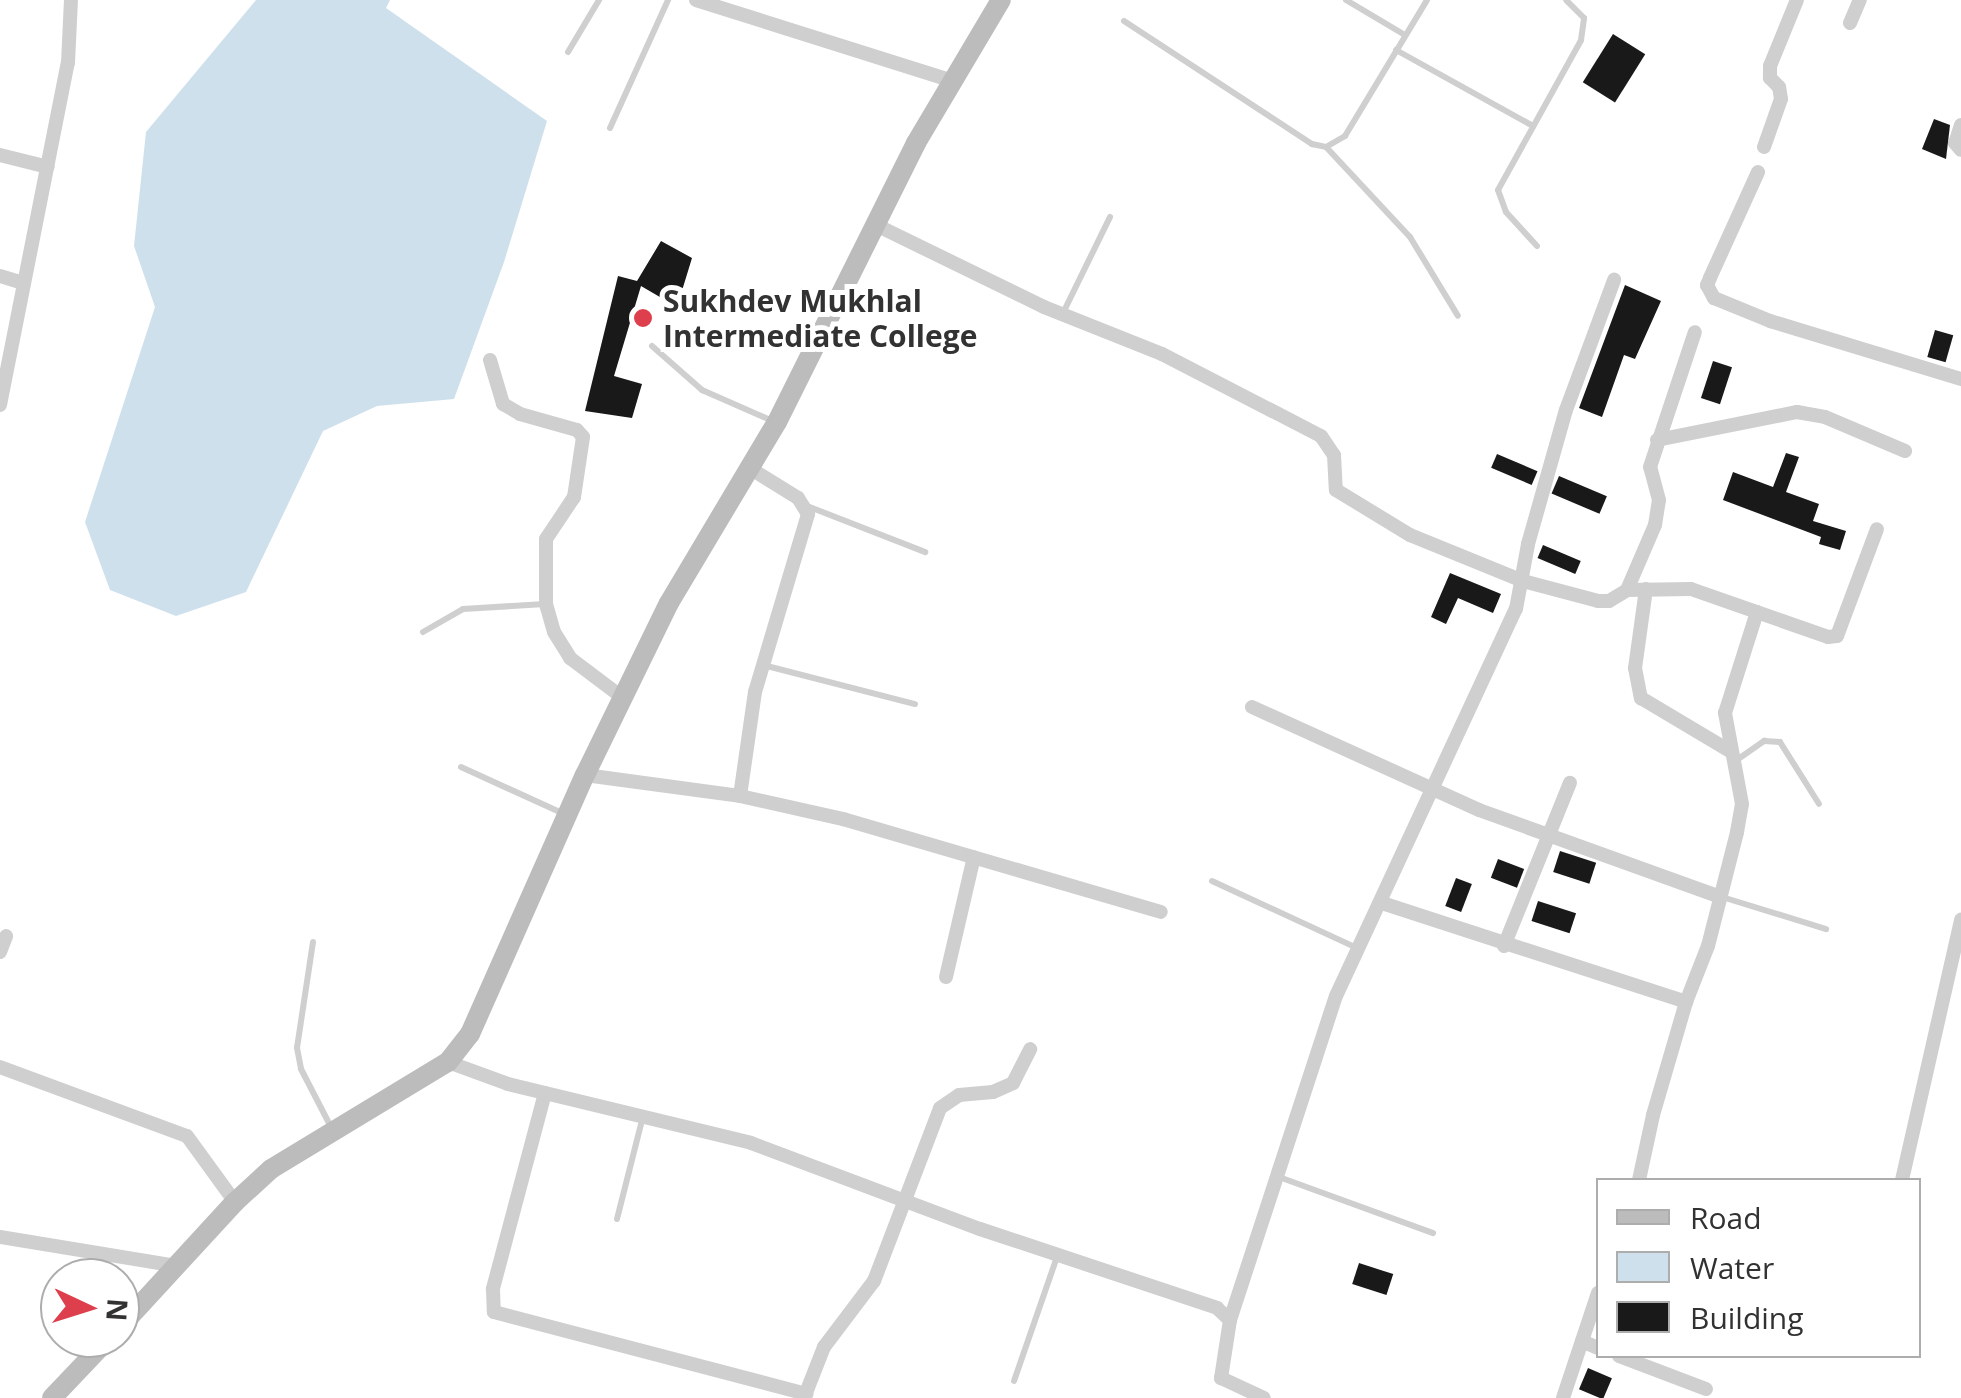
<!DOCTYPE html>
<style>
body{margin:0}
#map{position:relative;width:1961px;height:1398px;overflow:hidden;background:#fff;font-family:"Open Sans",sans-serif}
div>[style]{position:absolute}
.water>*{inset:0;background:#cee0ec}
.building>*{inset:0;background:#191919;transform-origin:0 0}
.service>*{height:6px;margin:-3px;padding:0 3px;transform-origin:3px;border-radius:3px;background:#cfcfcf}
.minor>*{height:14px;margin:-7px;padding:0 7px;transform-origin:7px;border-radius:7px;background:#cfcfcf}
.secondary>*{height:20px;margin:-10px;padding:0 10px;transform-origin:10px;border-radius:10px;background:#bcbcbc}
.dots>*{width:28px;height:28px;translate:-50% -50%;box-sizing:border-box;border:5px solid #fff;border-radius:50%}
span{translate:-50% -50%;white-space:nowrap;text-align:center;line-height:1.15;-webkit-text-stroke:10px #fff;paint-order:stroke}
.poi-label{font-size:30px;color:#323232;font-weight:700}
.left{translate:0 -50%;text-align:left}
.legend{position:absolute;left:1596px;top:1178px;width:325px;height:180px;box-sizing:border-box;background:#fff;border:2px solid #adadad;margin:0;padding:12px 18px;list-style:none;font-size:30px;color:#323232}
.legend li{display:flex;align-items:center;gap:20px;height:50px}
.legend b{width:50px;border:2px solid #adadad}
.north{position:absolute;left:40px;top:1258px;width:100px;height:100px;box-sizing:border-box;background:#fff;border:2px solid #adadad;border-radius:50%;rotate:94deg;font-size:28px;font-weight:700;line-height:40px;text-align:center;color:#323232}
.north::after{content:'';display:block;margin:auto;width:35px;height:45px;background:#dd3f4c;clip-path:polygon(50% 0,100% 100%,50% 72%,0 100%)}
</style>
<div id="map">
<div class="water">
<div style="clip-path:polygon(256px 0,390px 0,386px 8px,547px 121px,504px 262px,454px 399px,377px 406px,323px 431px,246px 592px,176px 616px,110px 590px,85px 522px,155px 307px,134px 246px,146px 132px)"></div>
</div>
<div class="building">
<div style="left:1613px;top:34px;width:38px;height:57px;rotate:32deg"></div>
<div style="clip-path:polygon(1934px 119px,1950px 125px,1946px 159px,1922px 149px)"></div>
<div style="clip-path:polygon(661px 241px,692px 258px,677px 307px,641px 286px,614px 376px,642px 384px,632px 418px,585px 411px,618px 276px,637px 281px)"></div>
<div style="clip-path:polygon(1625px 285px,1661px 301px,1635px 359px,1624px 355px,1602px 417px,1579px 408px)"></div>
<div style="left:1935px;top:330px;width:19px;height:28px;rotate:16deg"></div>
<div style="left:1713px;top:361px;width:20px;height:39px;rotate:18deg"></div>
<div style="clip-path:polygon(1786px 453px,1799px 457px,1786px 492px,1819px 504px,1813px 521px,1846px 531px,1840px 550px,1819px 544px,1821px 537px,1723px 500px,1733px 472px,1773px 487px)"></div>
<div style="left:1497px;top:454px;width:44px;height:15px;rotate:23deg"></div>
<div style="left:1559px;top:476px;width:52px;height:19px;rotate:23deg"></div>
<div style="left:1543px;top:545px;width:41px;height:14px;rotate:23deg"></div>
<div style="clip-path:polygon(1450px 573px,1501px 594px,1493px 613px,1458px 598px,1446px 624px,1431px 617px)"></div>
<div style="left:1560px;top:851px;width:38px;height:22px;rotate:18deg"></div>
<div style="left:1498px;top:859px;width:28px;height:20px;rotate:21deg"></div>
<div style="left:1456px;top:878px;width:17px;height:30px;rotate:21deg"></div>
<div style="left:1538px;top:901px;width:40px;height:21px;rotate:18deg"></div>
<div style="left:1359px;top:1263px;width:36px;height:22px;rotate:18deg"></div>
<div style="left:1588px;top:1368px;width:26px;height:23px;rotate:23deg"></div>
</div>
<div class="service">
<div style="left:1346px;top:0;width:69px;rotate:30.7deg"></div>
<div style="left:1124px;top:21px;width:225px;rotate:33.2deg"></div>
<div style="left:1312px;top:144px;width:14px;rotate:12deg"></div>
<div style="left:1326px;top:147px;width:22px;rotate:-30deg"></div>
<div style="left:1345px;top:136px;width:159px;rotate:-58.9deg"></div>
<div style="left:1396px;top:50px;width:157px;rotate:29deg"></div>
<div style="left:568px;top:52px;width:61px;rotate:-59.2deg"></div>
<div style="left:610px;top:128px;width:141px;rotate:-65.6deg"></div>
<div style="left:1327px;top:148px;width:122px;rotate:47deg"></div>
<div style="left:1410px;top:237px;width:92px;rotate:58.7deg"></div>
<div style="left:1537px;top:246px;width:46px;rotate:-132.4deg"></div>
<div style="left:1506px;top:212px;width:23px;rotate:-110deg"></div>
<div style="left:1498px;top:190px;width:171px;rotate:-61deg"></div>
<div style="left:1581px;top:40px;width:22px;rotate:-82deg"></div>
<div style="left:1584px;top:18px;width:25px;rotate:-135deg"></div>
<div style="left:1063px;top:313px;width:107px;rotate:-63.9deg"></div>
<div style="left:652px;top:346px;width:67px;rotate:41.3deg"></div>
<div style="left:702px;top:390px;width:80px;rotate:23.7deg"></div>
<div style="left:807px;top:506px;width:127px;rotate:21.3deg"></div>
<div style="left:423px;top:632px;width:46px;rotate:-29.9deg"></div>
<div style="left:463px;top:609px;width:82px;rotate:-3.5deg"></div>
<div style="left:763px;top:665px;width:157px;rotate:14.4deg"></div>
<div style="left:1734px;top:762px;width:37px;rotate:-35deg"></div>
<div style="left:1764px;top:741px;width:16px;rotate:4deg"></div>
<div style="left:1780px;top:742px;width:73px;rotate:57.8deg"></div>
<div style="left:461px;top:767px;width:111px;rotate:24.5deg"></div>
<div style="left:1212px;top:881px;width:160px;rotate:24.8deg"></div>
<div style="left:1722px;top:897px;width:109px;rotate:17.1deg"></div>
<div style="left:313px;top:942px;width:107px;rotate:98.6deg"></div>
<div style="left:297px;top:1048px;width:21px;rotate:79deg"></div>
<div style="left:301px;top:1069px;width:68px;rotate:62.7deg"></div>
<div style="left:1279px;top:1177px;width:164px;rotate:20deg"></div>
<div style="left:617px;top:1219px;width:106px;rotate:-75.8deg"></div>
<div style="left:1014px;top:1381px;width:131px;rotate:-70.9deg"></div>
</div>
<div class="minor">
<div style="left:696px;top:0;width:266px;rotate:17.5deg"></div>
<div style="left:1850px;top:23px;width:25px;rotate:-67deg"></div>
<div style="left:1961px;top:125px;width:19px;rotate:108deg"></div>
<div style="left:1955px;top:143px;width:9px;rotate:49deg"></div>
<div style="left:1764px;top:147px;width:51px;rotate:-70.5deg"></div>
<div style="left:1781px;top:99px;width:12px;rotate:-99deg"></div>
<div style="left:1779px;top:87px;width:13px;rotate:-135deg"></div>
<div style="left:1770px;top:78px;width:12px;rotate:-90deg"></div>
<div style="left:1770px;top:66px;width:71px;rotate:-67.8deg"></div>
<div style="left:0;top:155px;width:49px;rotate:14deg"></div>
<div style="left:1758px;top:172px;width:116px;rotate:114.4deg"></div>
<div style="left:1710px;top:278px;width:8px;rotate:113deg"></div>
<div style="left:1707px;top:285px;width:15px;rotate:62deg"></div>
<div style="left:1714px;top:298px;width:61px;rotate:22.3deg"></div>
<div style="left:1770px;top:321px;width:200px;rotate:16.9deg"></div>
<div style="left:876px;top:225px;width:187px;rotate:26deg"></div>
<div style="left:1044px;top:307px;width:127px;rotate:21.7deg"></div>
<div style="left:1162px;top:354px;width:179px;rotate:27.3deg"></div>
<div style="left:1321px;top:436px;width:23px;rotate:56deg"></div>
<div style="left:1334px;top:455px;width:35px;rotate:87deg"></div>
<div style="left:1336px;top:490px;width:87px;rotate:31.3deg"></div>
<div style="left:1410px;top:535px;width:122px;rotate:22.2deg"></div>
<div style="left:1523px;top:581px;width:78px;rotate:14.9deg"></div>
<div style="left:1598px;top:601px;width:11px"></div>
<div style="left:1609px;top:601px;width:21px;rotate:-31deg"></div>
<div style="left:1627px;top:590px;width:71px;rotate:-66.7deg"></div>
<div style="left:1655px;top:525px;width:25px;rotate:-81deg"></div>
<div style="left:1659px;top:500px;width:34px;rotate:-105deg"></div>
<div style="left:1650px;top:467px;width:142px;rotate:-71.6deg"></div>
<div style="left:0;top:276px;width:24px;rotate:17deg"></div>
<div style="left:490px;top:360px;width:46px;rotate:73.5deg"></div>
<div style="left:503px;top:404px;width:20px;rotate:30deg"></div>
<div style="left:520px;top:414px;width:59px;rotate:15.7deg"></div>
<div style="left:577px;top:430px;width:9px;rotate:49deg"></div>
<div style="left:583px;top:437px;width:61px;rotate:98.5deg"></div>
<div style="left:574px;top:497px;width:50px;rotate:123.7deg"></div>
<div style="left:546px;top:539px;width:65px;rotate:90deg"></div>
<div style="left:546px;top:604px;width:29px;rotate:74deg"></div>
<div style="left:554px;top:632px;width:31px;rotate:58deg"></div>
<div style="left:570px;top:658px;width:66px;rotate:37deg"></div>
<div style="left:0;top:405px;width:349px;rotate:-78.8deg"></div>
<div style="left:68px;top:63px;width:63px;rotate:-87.3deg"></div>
<div style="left:1657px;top:440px;width:143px;rotate:-11.3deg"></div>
<div style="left:1797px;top:412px;width:28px;rotate:10deg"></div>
<div style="left:1825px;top:417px;width:87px;rotate:23deg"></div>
<div style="left:1646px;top:589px;width:80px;rotate:97.9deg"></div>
<div style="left:1635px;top:668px;width:31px;rotate:79deg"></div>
<div style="left:1641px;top:698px;width:104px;rotate:30.8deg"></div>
<div style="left:1627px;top:590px;width:64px;rotate:-0.9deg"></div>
<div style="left:1691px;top:589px;width:145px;rotate:19.3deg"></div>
<div style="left:1828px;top:637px;width:9px;rotate:-6deg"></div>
<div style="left:1837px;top:636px;width:114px;rotate:-69.5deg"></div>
<div style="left:1252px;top:707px;width:249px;rotate:24.4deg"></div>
<div style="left:1479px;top:810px;width:257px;rotate:19.8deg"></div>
<div style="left:585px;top:775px;width:156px;rotate:7.7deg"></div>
<div style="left:740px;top:796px;width:106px;rotate:12.6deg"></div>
<div style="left:843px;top:819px;width:331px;rotate:16.3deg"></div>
<div style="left:740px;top:796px;width:105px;rotate:-81.8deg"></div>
<div style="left:755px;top:692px;width:186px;rotate:-73.4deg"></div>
<div style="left:808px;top:514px;width:19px;rotate:-122deg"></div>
<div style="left:798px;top:498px;width:59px;rotate:-148.2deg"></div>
<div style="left:1382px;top:903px;width:320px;rotate:18deg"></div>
<div style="left:1504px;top:946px;width:176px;rotate:-68deg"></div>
<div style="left:0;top:952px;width:17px;rotate:-69deg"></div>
<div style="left:946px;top:977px;width:123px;rotate:-76.9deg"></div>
<div style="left:448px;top:1062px;width:64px;rotate:20.1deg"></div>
<div style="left:508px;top:1084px;width:250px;rotate:13.6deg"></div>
<div style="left:751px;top:1143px;width:245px;rotate:20.6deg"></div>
<div style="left:980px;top:1229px;width:250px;rotate:18.4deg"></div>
<div style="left:1217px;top:1308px;width:18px;rotate:43deg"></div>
<div style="left:1230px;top:1320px;width:59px;rotate:98.8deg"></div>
<div style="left:1221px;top:1378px;width:47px;rotate:24.9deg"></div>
<div style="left:0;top:1067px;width:199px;rotate:20.3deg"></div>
<div style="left:187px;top:1136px;width:82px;rotate:54deg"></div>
<div style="left:545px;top:1093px;width:203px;rotate:104.9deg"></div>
<div style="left:493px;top:1289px;width:23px;rotate:88deg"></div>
<div style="left:494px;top:1312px;width:323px;rotate:14.7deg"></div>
<div style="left:1639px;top:1180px;width:66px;rotate:-77.8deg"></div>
<div style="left:1653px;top:1115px;width:118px;rotate:-73.7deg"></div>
<div style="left:1686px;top:1002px;width:60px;rotate:-68.6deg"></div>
<div style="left:1708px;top:946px;width:118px;rotate:-75.7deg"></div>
<div style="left:1737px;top:832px;width:28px;rotate:-80deg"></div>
<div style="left:1742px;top:804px;width:93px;rotate:-100.6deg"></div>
<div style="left:1725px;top:713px;width:106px;rotate:-72.4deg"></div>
<div style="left:1902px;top:1180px;width:267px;rotate:-77.2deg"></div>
<div style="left:0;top:1237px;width:180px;rotate:9.3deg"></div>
<div style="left:1230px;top:1320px;width:341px;rotate:-71.9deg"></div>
<div style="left:1336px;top:996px;width:427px;rotate:-65.1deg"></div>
<div style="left:1516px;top:609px;width:66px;rotate:-79.5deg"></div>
<div style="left:1528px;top:544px;width:139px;rotate:-74.2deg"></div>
<div style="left:1566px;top:410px;width:139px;rotate:-69.7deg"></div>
<div style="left:1582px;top:1341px;width:17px;rotate:24deg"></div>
<div style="left:1619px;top:1356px;width:93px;rotate:20.8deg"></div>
<div style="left:804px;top:1398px;width:55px;rotate:-68.6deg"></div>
<div style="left:824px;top:1347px;width:83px;rotate:-52.9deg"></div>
<div style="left:874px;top:1281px;width:185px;rotate:-69.1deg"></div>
<div style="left:940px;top:1108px;width:23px;rotate:-34deg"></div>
<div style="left:959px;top:1095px;width:34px;rotate:-5deg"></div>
<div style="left:993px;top:1092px;width:22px;rotate:-24deg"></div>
<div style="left:1013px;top:1083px;width:38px;rotate:-63deg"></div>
<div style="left:1563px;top:1398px;width:111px;rotate:-71.6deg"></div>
</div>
<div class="secondary">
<div style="left:120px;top:1327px;width:170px;rotate:-47.4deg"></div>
<div style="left:235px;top:1202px;width:49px;rotate:-42.5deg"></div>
<div style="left:271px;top:1169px;width:207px;rotate:-31.2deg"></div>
<div style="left:448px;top:1062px;width:36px;rotate:-52deg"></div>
<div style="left:470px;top:1034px;width:283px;rotate:-66.1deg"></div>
<div style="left:585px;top:775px;width:191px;rotate:-64deg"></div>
<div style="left:669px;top:603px;width:211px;rotate:-59.2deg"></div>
<div style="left:777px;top:422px;width:312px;rotate:-63.5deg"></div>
<div style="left:916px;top:143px;width:166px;rotate:-59.3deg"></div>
<div style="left:52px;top:1398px;width:83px;rotate:-46.5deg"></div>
</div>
<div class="dots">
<div style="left:643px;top:318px;background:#dd3f4c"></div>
</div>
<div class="poi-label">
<span class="left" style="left:663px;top:318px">Sukhdev Mukhlal<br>Intermediate College</span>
</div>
<ul class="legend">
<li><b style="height:12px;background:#bcbcbc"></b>Road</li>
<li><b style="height:28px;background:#cee0ec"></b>Water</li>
<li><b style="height:28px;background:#191919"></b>Building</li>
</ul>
<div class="north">N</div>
</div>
